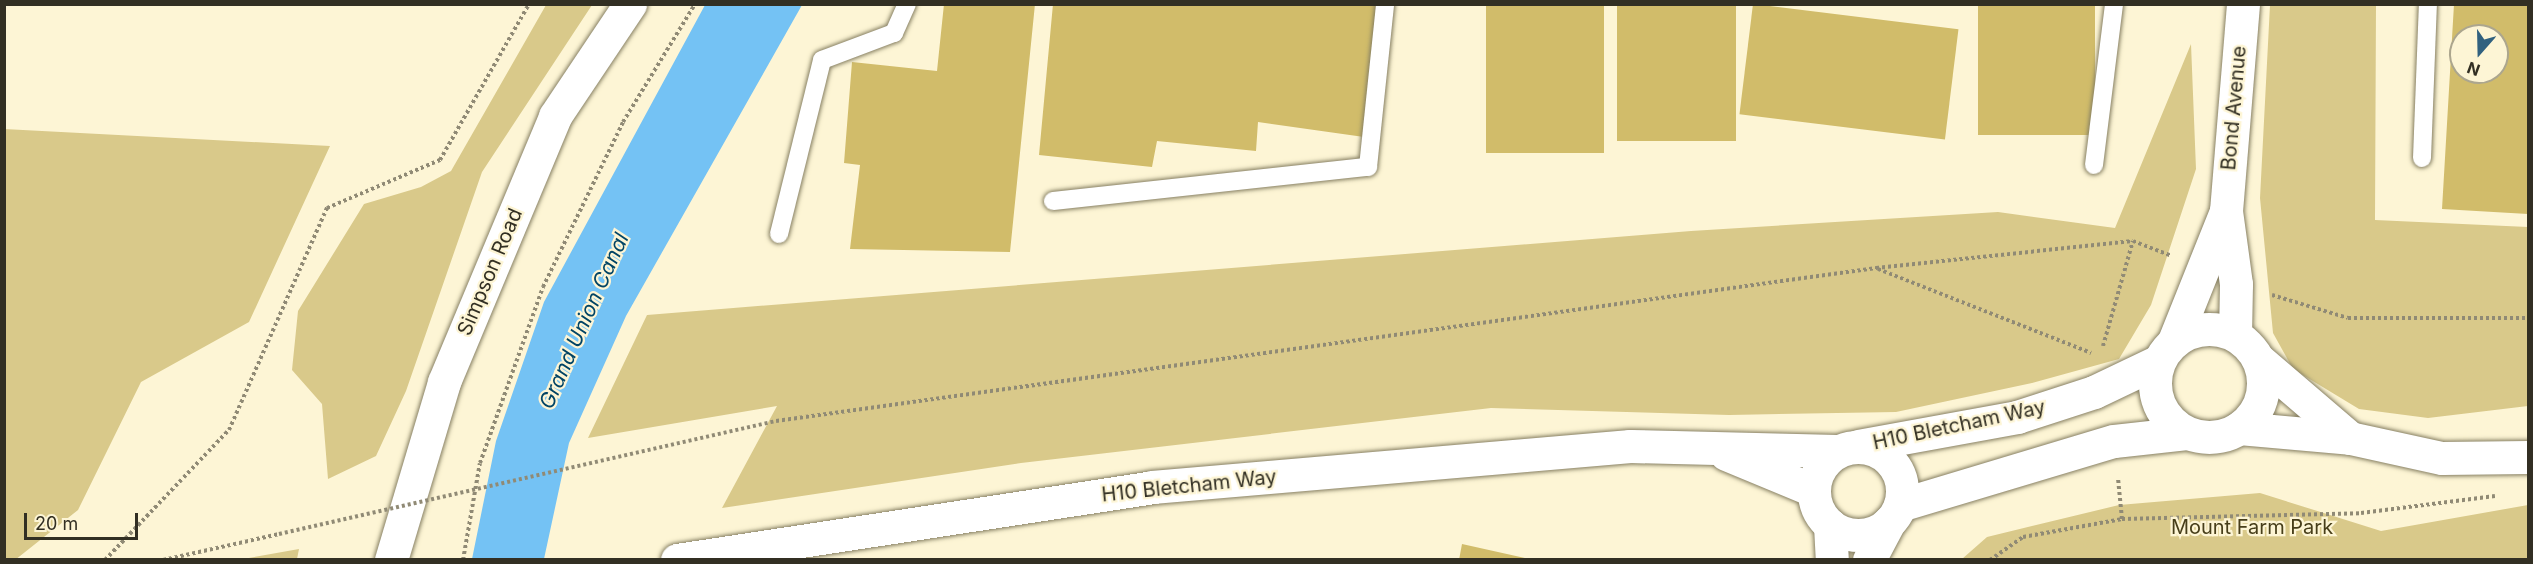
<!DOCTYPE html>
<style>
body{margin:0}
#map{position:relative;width:2533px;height:564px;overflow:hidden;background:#fdf5d5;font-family:Inter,sans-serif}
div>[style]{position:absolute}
.green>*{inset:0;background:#d9c98a}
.water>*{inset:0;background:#74c2f4}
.building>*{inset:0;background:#d1bc6a;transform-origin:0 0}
.path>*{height:4px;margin-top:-2px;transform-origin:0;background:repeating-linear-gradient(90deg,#908a75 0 3px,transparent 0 6px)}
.roads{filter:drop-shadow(0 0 2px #878063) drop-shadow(0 0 2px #878063)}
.service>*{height:18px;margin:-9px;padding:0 9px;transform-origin:9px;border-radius:9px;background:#fff}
.minor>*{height:33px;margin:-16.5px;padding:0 16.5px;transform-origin:16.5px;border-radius:16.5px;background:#fff}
.tertiary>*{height:33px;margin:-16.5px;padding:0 16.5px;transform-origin:16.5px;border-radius:16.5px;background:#fff}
.tertiary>.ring{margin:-16.5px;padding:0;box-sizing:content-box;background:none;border:33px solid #fff;border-radius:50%}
.path-bridge>*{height:4px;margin-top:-2px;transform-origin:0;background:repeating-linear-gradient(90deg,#908a75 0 3px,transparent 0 6px)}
span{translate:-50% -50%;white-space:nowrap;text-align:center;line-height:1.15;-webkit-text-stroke:4.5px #fdf5d5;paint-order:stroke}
.street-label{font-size:20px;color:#322f23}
.park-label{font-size:20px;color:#473e1a}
.water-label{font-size:21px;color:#014465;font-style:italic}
.frame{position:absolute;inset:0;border:6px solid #322f23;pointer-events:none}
.north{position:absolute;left:2449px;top:24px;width:60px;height:60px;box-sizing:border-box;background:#fdf5d5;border:2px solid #aca68e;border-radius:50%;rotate:200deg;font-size:16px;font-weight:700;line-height:24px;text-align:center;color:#322f23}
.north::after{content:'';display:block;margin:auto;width:21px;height:27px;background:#31617f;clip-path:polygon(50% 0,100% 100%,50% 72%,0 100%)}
.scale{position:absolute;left:24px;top:513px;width:114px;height:27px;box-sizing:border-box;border:3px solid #322f23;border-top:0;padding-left:8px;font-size:18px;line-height:21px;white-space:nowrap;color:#322f23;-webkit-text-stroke:4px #fdf5d5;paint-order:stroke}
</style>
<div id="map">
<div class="green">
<div style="clip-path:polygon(546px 5px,592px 5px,482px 172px,406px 391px,376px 456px,328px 479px,322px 404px,292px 370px,298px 311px,364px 204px,421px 187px,451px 171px)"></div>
<div style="clip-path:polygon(2270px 5px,2376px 5px,2375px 220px,2528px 227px,2528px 406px,2428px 418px,2359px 409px,2293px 369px,2273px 333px,2260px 198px)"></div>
<div style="clip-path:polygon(2191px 44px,2196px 169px,2151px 305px,2119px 359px,2032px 383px,1896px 412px,1729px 415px,1491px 408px,1021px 463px,722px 508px,777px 406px,588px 438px,647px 315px,1691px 231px,1998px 212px,2115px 228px)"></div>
<div style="clip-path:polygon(4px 129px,330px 146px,249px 322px,141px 382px,78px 510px,15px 560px,4px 559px)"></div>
<div style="clip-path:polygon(2260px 493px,2381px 531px,2528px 505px,2528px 559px,1962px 559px,1987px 537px,2119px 505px)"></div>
<div style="clip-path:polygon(299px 549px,297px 559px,243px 559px)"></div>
</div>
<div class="water">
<div style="clip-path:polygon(705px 5px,802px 5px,626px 316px,569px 443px,544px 559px,472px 559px,496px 441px,544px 302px)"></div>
</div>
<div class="building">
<div style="clip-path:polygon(944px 4px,1035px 4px,1010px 252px,850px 249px,860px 165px,844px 163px,852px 62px,937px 71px)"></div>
<div style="clip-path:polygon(1053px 4px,1376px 4px,1364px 137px,1258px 122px,1256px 151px,1157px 141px,1152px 167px,1039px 155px)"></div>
<div style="left:1486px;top:4px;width:118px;height:149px"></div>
<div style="left:1617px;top:4px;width:119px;height:137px"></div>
<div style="left:1753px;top:4px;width:207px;height:111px;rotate:7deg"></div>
<div style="left:1978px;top:4px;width:117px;height:131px"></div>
<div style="clip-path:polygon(evenodd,2454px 4px,2528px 4px,2528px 214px,2442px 209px,2454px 4px,2461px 36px,2497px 36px,2497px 72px,2461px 72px,2461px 36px)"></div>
<div style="clip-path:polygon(1462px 544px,1529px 559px,1529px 560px,1459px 560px)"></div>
</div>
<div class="path">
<div style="left:1878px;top:269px;width:229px;rotate:21.5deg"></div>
<div style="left:2272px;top:295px;width:79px;rotate:16.8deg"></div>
<div style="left:2348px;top:318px;width:180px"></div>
<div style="left:2103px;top:346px;width:109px;rotate:-74.1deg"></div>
<div style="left:776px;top:421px;width:1111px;rotate:-7.92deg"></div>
<div style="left:1876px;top:268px;width:258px;rotate:-6deg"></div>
<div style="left:2133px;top:241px;width:40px;rotate:21deg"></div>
<div style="left:2122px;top:519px;width:239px;rotate:-1.4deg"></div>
<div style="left:2361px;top:513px;width:135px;rotate:-7.2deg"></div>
<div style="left:105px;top:560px;width:180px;rotate:-46.4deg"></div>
<div style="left:229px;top:430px;width:243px;rotate:-66.2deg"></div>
<div style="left:327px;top:208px;width:123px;rotate:-23deg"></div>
<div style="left:440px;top:160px;width:180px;rotate:-60.3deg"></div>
<div style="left:163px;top:560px;width:119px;rotate:-12.6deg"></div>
<div style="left:463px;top:560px;width:98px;rotate:-80.1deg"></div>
<div style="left:480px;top:463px;width:187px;rotate:-70.3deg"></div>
<div style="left:543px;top:287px;width:183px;rotate:-64.1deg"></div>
<div style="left:623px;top:122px;width:138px;rotate:-58.6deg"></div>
<div style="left:1990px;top:560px;width:40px;rotate:-34.9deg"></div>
<div style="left:2023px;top:537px;width:101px;rotate:-10.3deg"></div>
<div style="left:2122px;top:519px;width:41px;rotate:-95.6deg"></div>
</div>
<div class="roads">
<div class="service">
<div style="left:2422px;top:158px;width:154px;rotate:-87.8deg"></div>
<div style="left:2094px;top:165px;width:162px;rotate:-82.9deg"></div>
<div style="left:1053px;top:201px;width:317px;rotate:-6.2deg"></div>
<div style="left:1368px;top:167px;width:164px;rotate:-84deg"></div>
<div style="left:779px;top:234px;width:179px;rotate:-76.1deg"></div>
<div style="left:822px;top:60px;width:77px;rotate:-20.6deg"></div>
<div style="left:894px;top:33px;width:32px;rotate:-66deg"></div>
</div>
<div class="minor">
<div style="left:2226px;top:211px;width:208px;rotate:-85.3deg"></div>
<div style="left:2174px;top:341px;width:140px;rotate:-68.2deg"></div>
<div style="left:2226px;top:211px;width:74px;rotate:82.2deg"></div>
<div style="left:2236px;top:284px;width:51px;rotate:91.1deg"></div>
<div style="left:1830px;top:525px;width:35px;rotate:87deg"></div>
<div style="left:1869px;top:560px;width:43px;rotate:-62.2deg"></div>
</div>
<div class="tertiary">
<div class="ring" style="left:2155px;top:329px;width:75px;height:75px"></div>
<div style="left:2259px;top:360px;width:120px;rotate:40.6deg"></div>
<div style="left:2239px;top:428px;width:111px;rotate:5.1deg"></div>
<div style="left:2350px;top:438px;width:94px;rotate:12.3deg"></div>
<div style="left:2442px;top:458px;width:86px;rotate:-0.7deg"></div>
<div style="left:1858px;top:446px;width:162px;rotate:-10.3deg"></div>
<div style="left:2017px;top:417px;width:81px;rotate:-18deg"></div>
<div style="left:2094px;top:392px;width:72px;rotate:-25.5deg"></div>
<div class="ring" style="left:1814px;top:447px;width:55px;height:55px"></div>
<div style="left:1726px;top:454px;width:94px;rotate:22.5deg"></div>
<div style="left:1900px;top:505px;width:223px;rotate:-16.7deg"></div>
<div style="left:2114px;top:441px;width:73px;rotate:-6.3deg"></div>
<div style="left:391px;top:560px;width:186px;rotate:-73.4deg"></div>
<div style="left:444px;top:382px;width:288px;rotate:-67.3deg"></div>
<div style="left:555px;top:116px;width:135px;rotate:-56.2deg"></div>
<div style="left:677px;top:560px;width:481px;rotate:-8.7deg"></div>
<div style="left:1152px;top:487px;width:480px;rotate:-4.9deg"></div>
<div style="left:1630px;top:446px;width:207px;rotate:1.4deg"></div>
</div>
</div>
<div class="path-bridge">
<div style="left:279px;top:534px;width:510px;rotate:-12.81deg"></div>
</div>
<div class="street-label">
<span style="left:2234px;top:108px;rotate:-85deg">Bond Avenue</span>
<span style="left:490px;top:272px;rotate:-67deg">Simpson Road</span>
<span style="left:1959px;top:425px;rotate:-12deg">H10 Bletcham Way</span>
<span style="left:1189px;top:486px;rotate:-6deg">H10 Bletcham Way</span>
</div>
<div class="park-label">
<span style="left:2252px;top:527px">Mount Farm Park</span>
</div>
<div class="water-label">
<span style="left:584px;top:321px;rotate:-66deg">Grand Union Canal</span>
</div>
<div class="frame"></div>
<div class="north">N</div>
<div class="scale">20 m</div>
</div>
